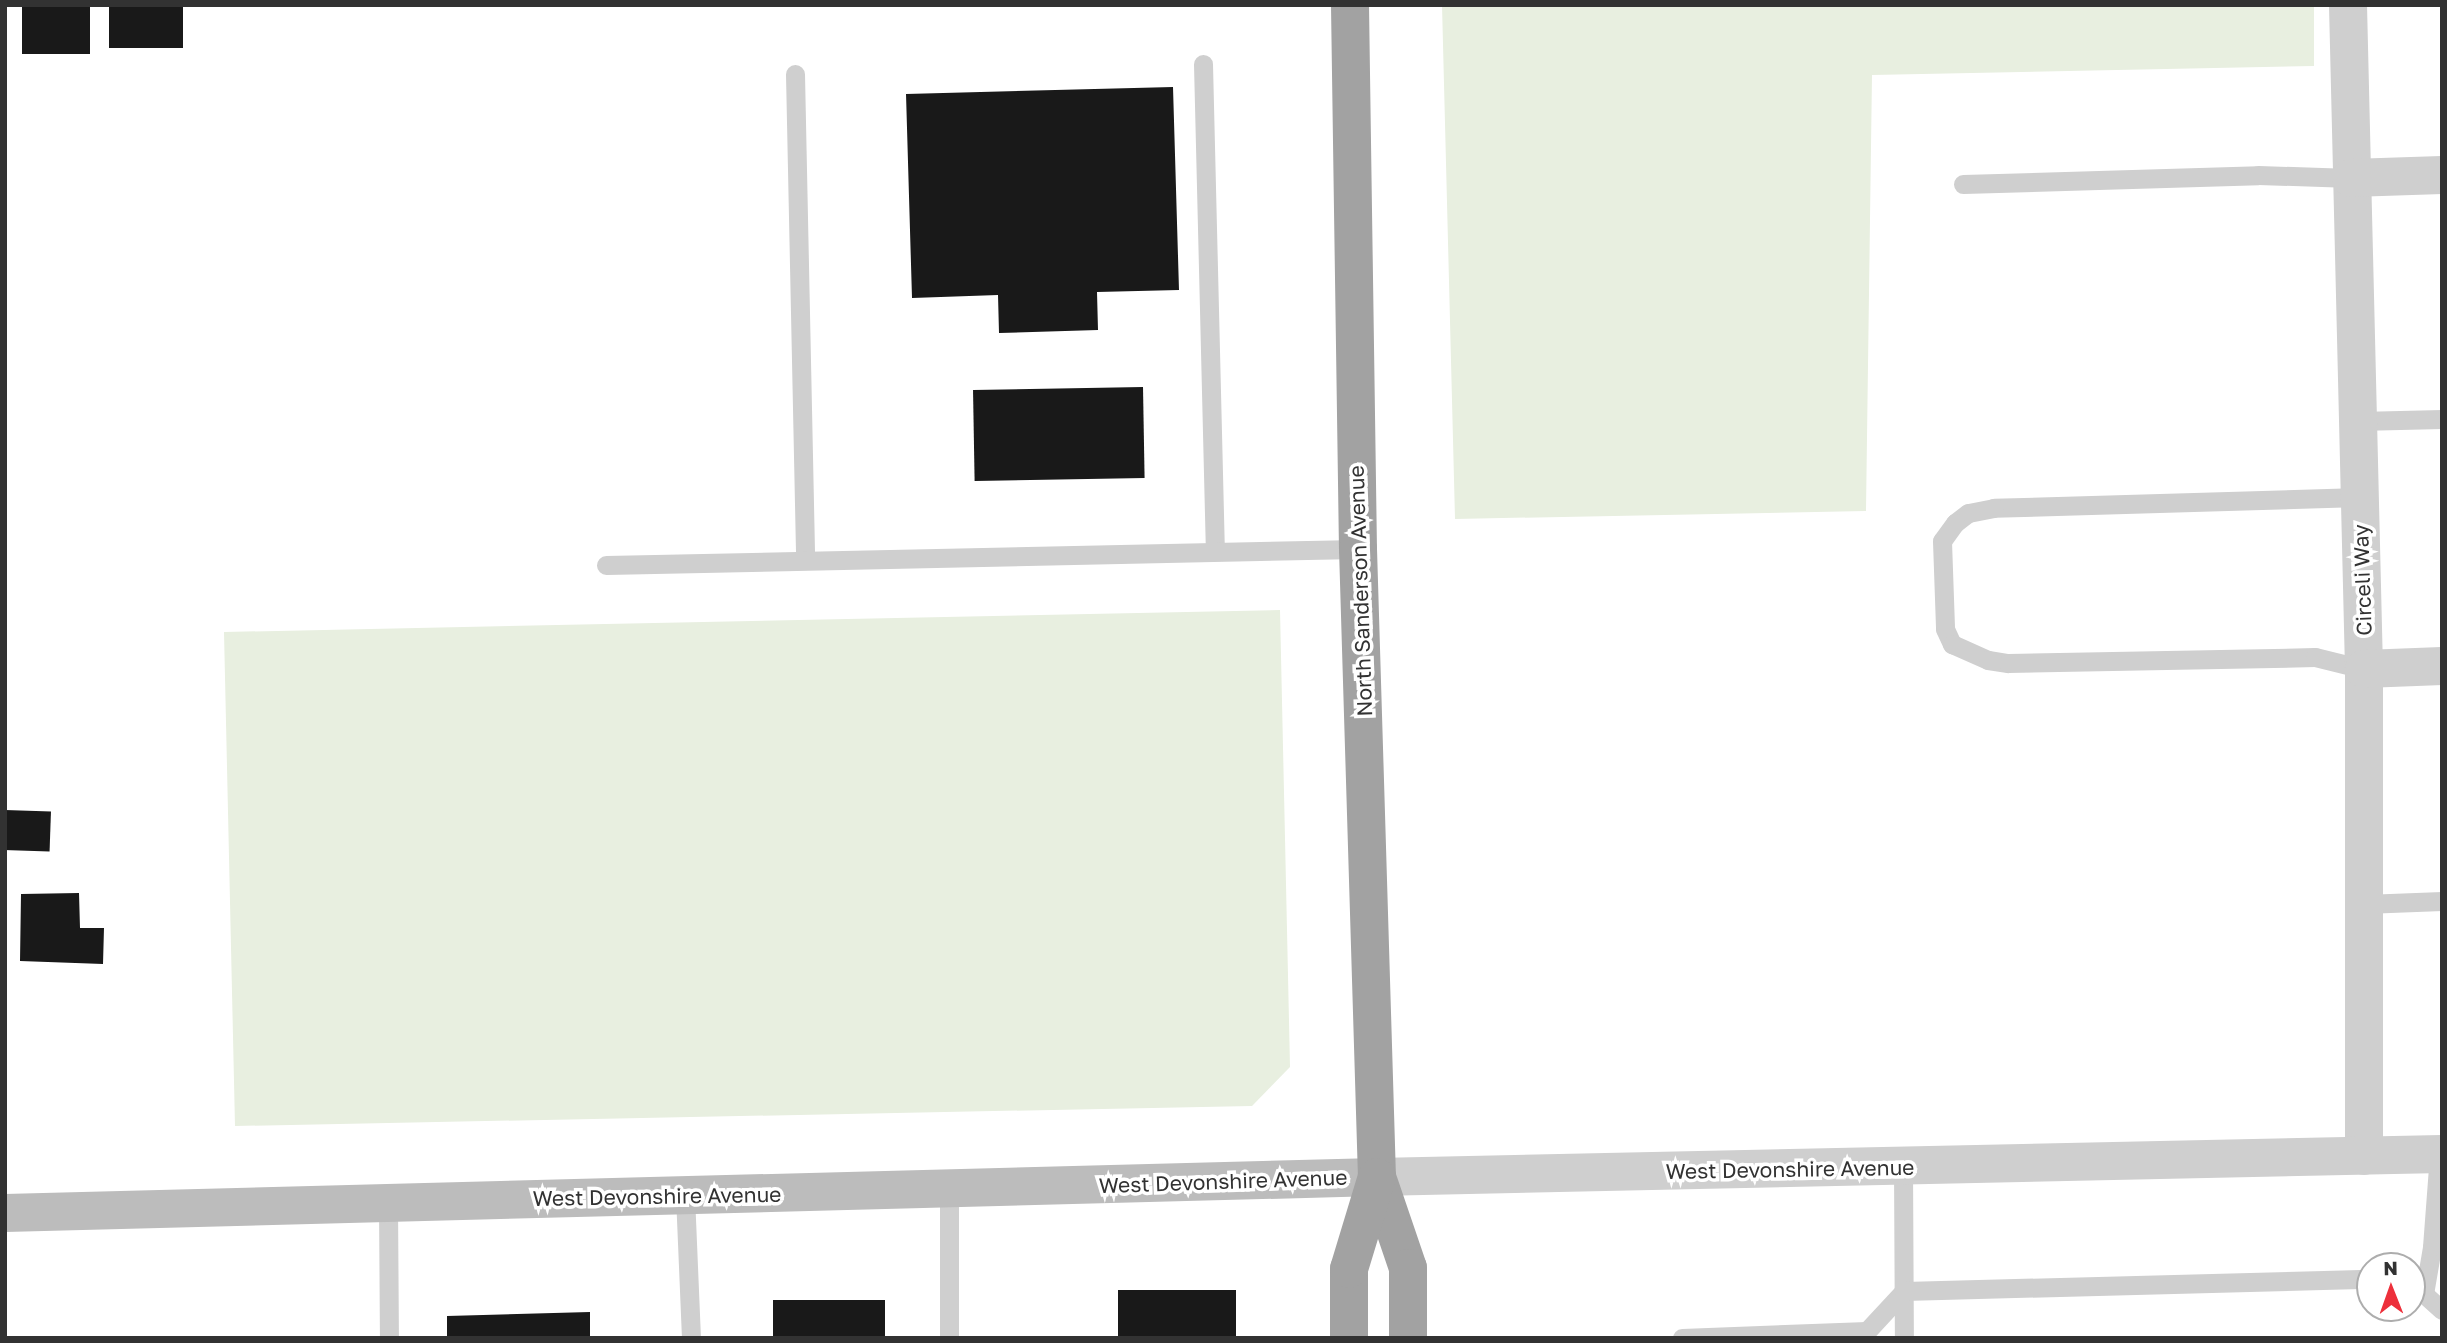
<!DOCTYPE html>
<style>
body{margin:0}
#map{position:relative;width:2447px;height:1343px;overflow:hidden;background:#fff;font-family:"Golos Text",sans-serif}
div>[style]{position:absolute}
.green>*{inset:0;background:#e8efe0}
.building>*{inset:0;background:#191919;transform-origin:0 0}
.service>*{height:19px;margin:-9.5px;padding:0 9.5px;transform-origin:9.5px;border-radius:9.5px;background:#cfcfcf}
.minor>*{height:38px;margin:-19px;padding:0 19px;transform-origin:19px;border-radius:19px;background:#cfcfcf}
.tertiary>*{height:38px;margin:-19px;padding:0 19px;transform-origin:19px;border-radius:19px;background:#cfcfcf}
.secondary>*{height:38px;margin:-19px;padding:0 19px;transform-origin:19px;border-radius:19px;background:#bcbcbc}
.trunk>*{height:38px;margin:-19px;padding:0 19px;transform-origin:19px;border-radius:19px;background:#a2a2a2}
span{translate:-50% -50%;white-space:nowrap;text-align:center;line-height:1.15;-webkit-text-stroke:7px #fff;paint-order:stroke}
.street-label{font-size:21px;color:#323232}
.frame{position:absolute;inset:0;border:7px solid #323232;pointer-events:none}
.north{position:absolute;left:2356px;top:1252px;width:70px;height:70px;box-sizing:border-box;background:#fff;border:2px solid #adadad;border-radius:50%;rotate:359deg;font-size:19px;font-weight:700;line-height:28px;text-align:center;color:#323232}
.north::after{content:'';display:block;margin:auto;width:24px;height:32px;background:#ed303b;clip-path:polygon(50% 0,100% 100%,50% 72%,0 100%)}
</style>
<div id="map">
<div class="green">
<div style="clip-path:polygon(1442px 5px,2314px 5px,2314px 66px,1872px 75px,1866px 511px,1455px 519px)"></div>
<div style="clip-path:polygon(1280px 610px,1290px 1067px,1252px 1106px,235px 1126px,224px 632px)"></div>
</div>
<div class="building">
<div style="left:22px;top:5px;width:68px;height:49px"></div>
<div style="left:109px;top:5px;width:74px;height:43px"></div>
<div style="clip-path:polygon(1173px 87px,1179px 290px,1097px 292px,1098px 330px,999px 333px,998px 295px,912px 298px,906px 94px)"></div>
<div style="left:1143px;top:387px;width:91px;height:170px;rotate:89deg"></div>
<div style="left:5px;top:810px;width:46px;height:40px;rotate:2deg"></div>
<div style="clip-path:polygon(79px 893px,80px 928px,104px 928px,103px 964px,20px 961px,21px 894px)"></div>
<div style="left:1236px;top:1290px;width:48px;height:118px;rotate:90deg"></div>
<div style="left:773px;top:1300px;width:112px;height:38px"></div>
<div style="clip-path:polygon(590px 1312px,590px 1338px,447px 1338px,447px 1316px)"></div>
</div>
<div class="service">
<div style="left:1203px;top:64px;width:487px;rotate:88.6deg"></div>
<div style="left:795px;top:74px;width:486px;rotate:88.8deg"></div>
<div style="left:1963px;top:184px;width:295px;rotate:-1.7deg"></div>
<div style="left:2258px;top:175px;width:93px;rotate:1.8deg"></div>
<div style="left:2358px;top:421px;width:84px;rotate:-1.4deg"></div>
<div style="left:2360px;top:497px;width:366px;rotate:178.3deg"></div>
<div style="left:1994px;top:508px;width:26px;rotate:169deg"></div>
<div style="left:1968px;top:513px;width:16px;rotate:142deg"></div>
<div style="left:1955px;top:523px;width:22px;rotate:126deg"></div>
<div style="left:1942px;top:541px;width:88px;rotate:88deg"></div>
<div style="left:1945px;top:629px;width:17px;rotate:65deg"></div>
<div style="left:1952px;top:644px;width:39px;rotate:24deg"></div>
<div style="left:1988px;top:660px;width:20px;rotate:9deg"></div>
<div style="left:2008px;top:663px;width:307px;rotate:-1.1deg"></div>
<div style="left:2315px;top:657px;width:50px;rotate:13.8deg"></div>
<div style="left:606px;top:565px;width:752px;rotate:-1.22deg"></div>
<div style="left:2364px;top:904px;width:78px;rotate:-2.2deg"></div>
<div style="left:1903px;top:1166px;width:172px;rotate:89.7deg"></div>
<div style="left:685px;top:1195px;width:143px;rotate:87.6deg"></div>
<div style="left:388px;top:1203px;width:135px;rotate:89.6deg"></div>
<div style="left:2413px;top:1288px;width:13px;rotate:29deg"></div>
<div style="left:2424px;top:1294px;width:24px;rotate:42deg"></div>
<div style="left:2424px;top:1294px;width:48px;rotate:-80.3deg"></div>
<div style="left:2432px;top:1247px;width:93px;rotate:-85.7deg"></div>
<div style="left:949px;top:1338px;width:149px;rotate:-90deg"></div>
<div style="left:1682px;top:1338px;width:185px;rotate:-2.2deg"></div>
<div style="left:1867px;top:1331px;width:54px;rotate:-47.2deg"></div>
<div style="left:1904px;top:1291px;width:466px;rotate:-1.5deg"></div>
</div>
<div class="minor">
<div style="left:2348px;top:5px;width:664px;rotate:88.62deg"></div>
<div style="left:2364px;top:669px;width:487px;rotate:90deg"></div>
<div style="left:2351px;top:178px;width:91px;rotate:-1.9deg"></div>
<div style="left:2364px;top:669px;width:78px;rotate:-2.2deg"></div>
</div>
<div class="tertiary">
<div style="left:1377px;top:1177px;width:1065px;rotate:-1.24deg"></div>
</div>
<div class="secondary">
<div style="left:5px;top:1213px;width:1372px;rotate:-1.5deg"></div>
</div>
<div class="trunk">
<div style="left:1350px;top:5px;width:544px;rotate:89.16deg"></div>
<div style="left:1358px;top:549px;width:628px;rotate:88.27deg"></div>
<div style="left:1377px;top:1177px;width:96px;rotate:71.2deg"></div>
<div style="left:1408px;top:1268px;width:70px;rotate:90deg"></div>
<div style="left:1349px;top:1338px;width:69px;rotate:-90deg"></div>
<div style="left:1349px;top:1269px;width:96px;rotate:-73.1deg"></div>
</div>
<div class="street-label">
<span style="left:2362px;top:580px;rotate:-92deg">Circeli Way</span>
<span style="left:1360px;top:591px;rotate:-92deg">North Sanderson Avenue</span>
<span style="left:1790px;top:1169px;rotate:-1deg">West Devonshire Avenue</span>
<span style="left:1223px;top:1181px;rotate:-2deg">West Devonshire Avenue</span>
<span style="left:657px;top:1196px;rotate:-1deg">West Devonshire Avenue</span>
</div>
<div class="frame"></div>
<div class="north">N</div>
</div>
